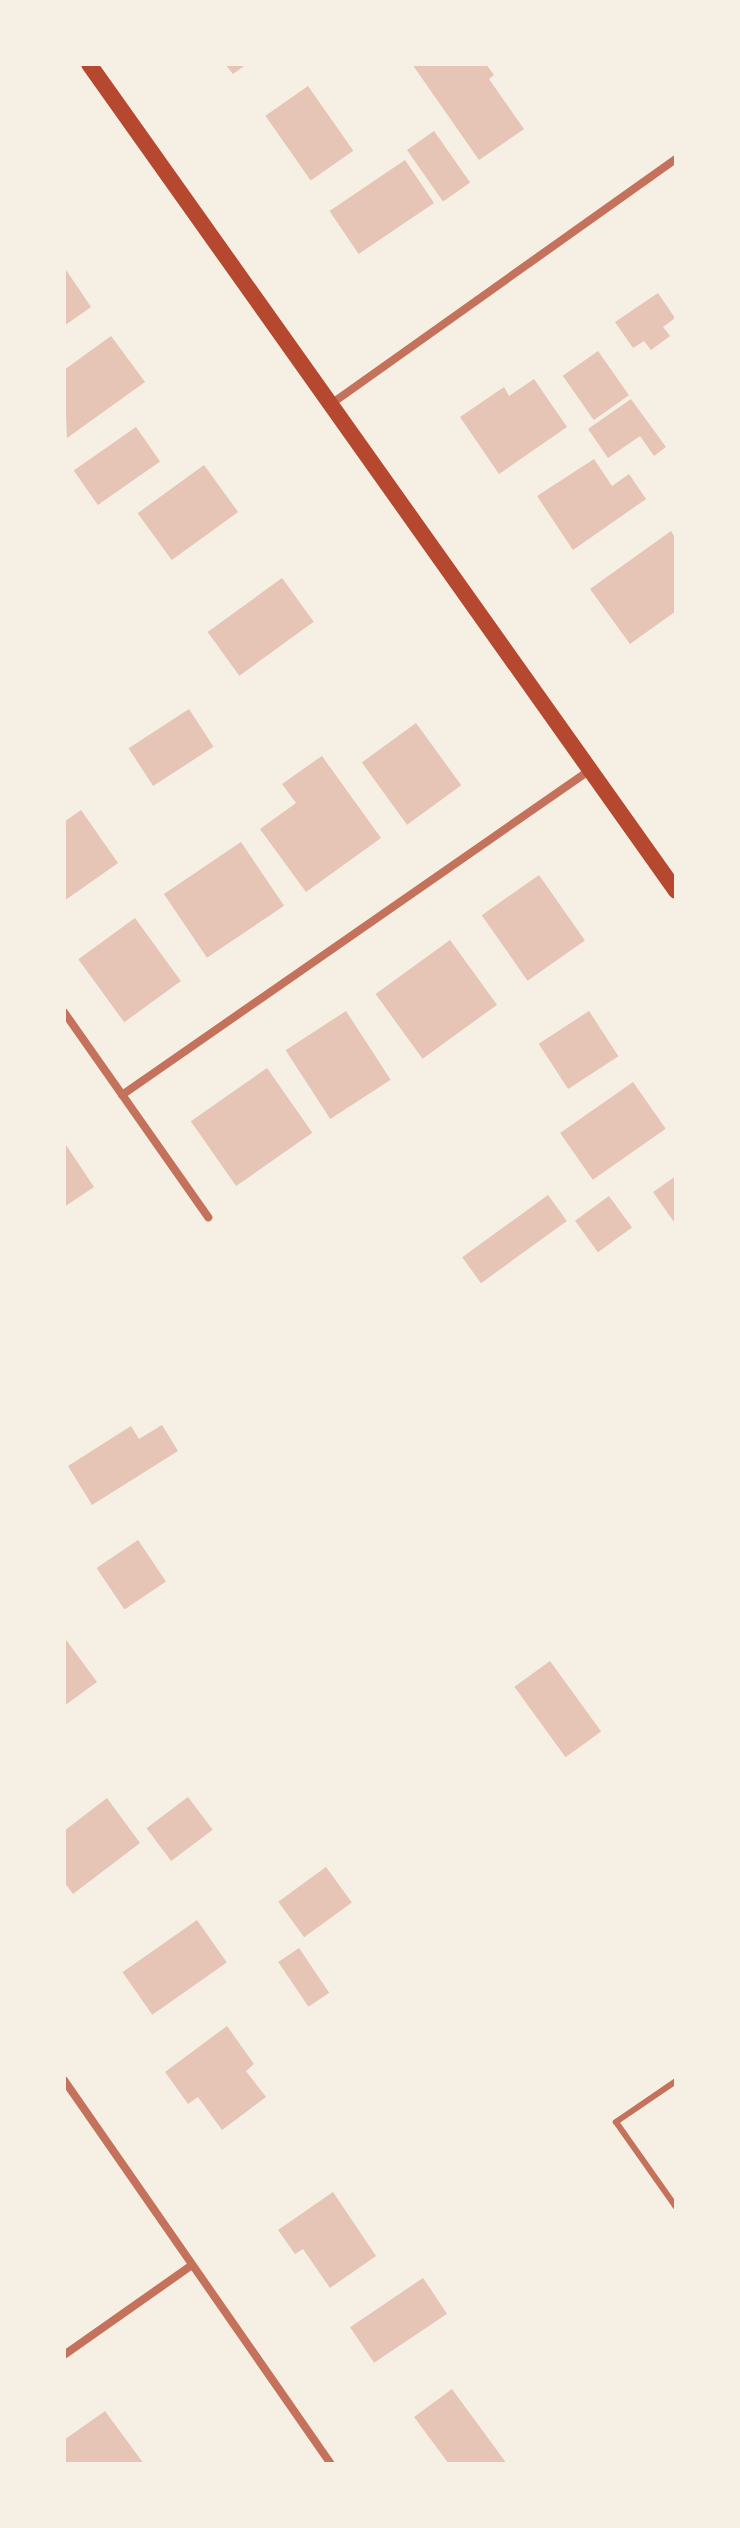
<!DOCTYPE html>
<style>
body{margin:0}
#map{position:relative;width:740px;height:2528px;overflow:hidden;background:#f6efe4;font-family:Helvetica,sans-serif}
div>[style]{position:absolute}
.building>*{inset:0;background:#e6c5b7;transform-origin:0 0}
.service>*{height:6px;margin:-3px;padding:0 3px;transform-origin:3px;border-radius:3px;background:#c5725c}
.minor>*{height:8px;margin:-4px;padding:0 4px;transform-origin:4px;border-radius:4px;background:#c5725c}
.secondary>*{height:16px;margin:-8px;padding:0 8px;transform-origin:8px;border-radius:8px;background:#b5482f}
span{translate:-50% -50%;white-space:nowrap;text-align:center;line-height:1.15;-webkit-text-stroke:8px #f6efe4;paint-order:stroke}
.frame{position:absolute;inset:0;border:66px solid #f6efe4;pointer-events:none}
</style>
<div id="map">
<div class="building">
<div style="clip-path:polygon(225px 64px,247px 64px,233px 74px)"></div>
<div style="clip-path:polygon(412px 64px,486px 64px,494px 75px,489px 79px,524px 129px,479px 160px)"></div>
<div style="left:308px;top:86px;width:79px;height:52px;rotate:55deg"></div>
<div style="left:434px;top:131px;width:63px;height:33px;rotate:55deg"></div>
<div style="left:405px;top:160px;width:52px;height:91px;rotate:56deg"></div>
<div style="clip-path:polygon(64px 267px,91px 307px,64px 326px)"></div>
<div style="clip-path:polygon(658px 293px,675px 318px,663px 327px,670px 336px,651px 350px,644px 341px,633px 348px,615px 322px)"></div>
<div style="clip-path:polygon(111px 336px,145px 382px,67px 438px,64px 370px)"></div>
<div style="left:598px;top:351px;width:54px;height:43px;rotate:55deg"></div>
<div style="clip-path:polygon(534px 379px,567px 427px,499px 474px,460px 417px,504px 387px,509px 396px)"></div>
<div style="clip-path:polygon(631px 399px,666px 447px,654px 456px,640px 436px,608px 458px,588px 429px)"></div>
<div style="left:136px;top:427px;width:42px;height:76px;rotate:55deg"></div>
<div style="clip-path:polygon(594px 459px,612px 486px,629px 474px,646px 499px,573px 550px,537px 496px)"></div>
<div style="left:204px;top:465px;width:58px;height:82px;rotate:54deg"></div>
<div style="clip-path:polygon(671px 531px,676px 539px,676px 611px,630px 644px,590px 589px)"></div>
<div style="left:282px;top:578px;width:54px;height:92px;rotate:54deg"></div>
<div style="left:189px;top:709px;width:45px;height:72px;rotate:57deg"></div>
<div style="left:416px;top:723px;width:77px;height:67px;rotate:54deg"></div>
<div style="clip-path:polygon(322px 756px,381px 838px,306px 892px,260px 829px,296px 803px,282px 784px)"></div>
<div style="clip-path:polygon(81px 810px,118px 863px,64px 901px,64px 822px)"></div>
<div style="left:241px;top:842px;width:77px;height:93px;rotate:56deg"></div>
<div style="left:539px;top:875px;width:80px;height:70px;rotate:55deg"></div>
<div style="left:135px;top:918px;width:78px;height:70px;rotate:54deg"></div>
<div style="left:450px;top:940px;width:80px;height:92px;rotate:54deg"></div>
<div style="left:346px;top:1011px;width:82px;height:72px;rotate:57deg"></div>
<div style="left:589px;top:1011px;width:54px;height:60px;rotate:57deg"></div>
<div style="left:267px;top:1068px;width:79px;height:93px;rotate:55deg"></div>
<div style="left:633px;top:1082px;width:57px;height:89px;rotate:55deg"></div>
<div style="clip-path:polygon(64px 1142px,94px 1187px,64px 1207px)"></div>
<div style="clip-path:polygon(676px 1176px,676px 1225px,653px 1192px)"></div>
<div style="left:548px;top:1195px;width:32px;height:106px;rotate:54deg"></div>
<div style="left:609px;top:1196px;width:39px;height:42px;rotate:54deg"></div>
<div style="clip-path:polygon(162px 1425px,178px 1451px,92px 1505px,68px 1466px,131px 1426px,139px 1439px)"></div>
<div style="left:138px;top:1540px;width:50px;height:50px;rotate:56deg"></div>
<div style="clip-path:polygon(64px 1637px,97px 1682px,64px 1706px)"></div>
<div style="left:550px;top:1661px;width:87px;height:44px;rotate:54deg"></div>
<div style="left:188px;top:1797px;width:41px;height:52px;rotate:53deg"></div>
<div style="clip-path:polygon(107px 1798px,140px 1843px,73px 1894px,64px 1882px,64px 1831px)"></div>
<div style="left:326px;top:1867px;width:44px;height:59px;rotate:54deg"></div>
<div style="left:197px;top:1920px;width:52px;height:91px;rotate:55deg"></div>
<div style="left:299px;top:1948px;width:54px;height:25px;rotate:56deg"></div>
<div style="clip-path:polygon(227px 2026px,254px 2064px,246px 2071px,266px 2097px,222px 2130px,198px 2097px,188px 2104px,165px 2072px)"></div>
<div style="clip-path:polygon(333px 2192px,376px 2256px,330px 2288px,303px 2249px,295px 2254px,278px 2230px)"></div>
<div style="left:423px;top:2278px;width:43px;height:88px;rotate:56deg"></div>
<div style="clip-path:polygon(452px 2389px,507px 2464px,449px 2464px,414px 2417px)"></div>
<div style="clip-path:polygon(105px 2411px,144px 2464px,66px 2464px,64px 2440px)"></div>
</div>
<div class="service">
<div style="left:676px;top:2081px;width:73px;rotate:145.7deg"></div>
<div style="left:616px;top:2122px;width:104px;rotate:54.8deg"></div>
</div>
<div class="minor">
<div style="left:331px;top:404px;width:423px;rotate:-35.4deg"></div>
<div style="left:64px;top:1012px;width:251px;rotate:54.9deg"></div>
<div style="left:122px;top:1095px;width:570px;rotate:-34.78deg"></div>
<div style="left:64px;top:2080px;width:468px;rotate:55.2deg"></div>
<div style="left:64px;top:2355px;width:156px;rotate:-35.1deg"></div>
</div>
<div class="secondary">
<div style="left:89px;top:64px;width:1014px;rotate:54.63deg"></div>
</div>
<div class="frame"></div>
</div>
